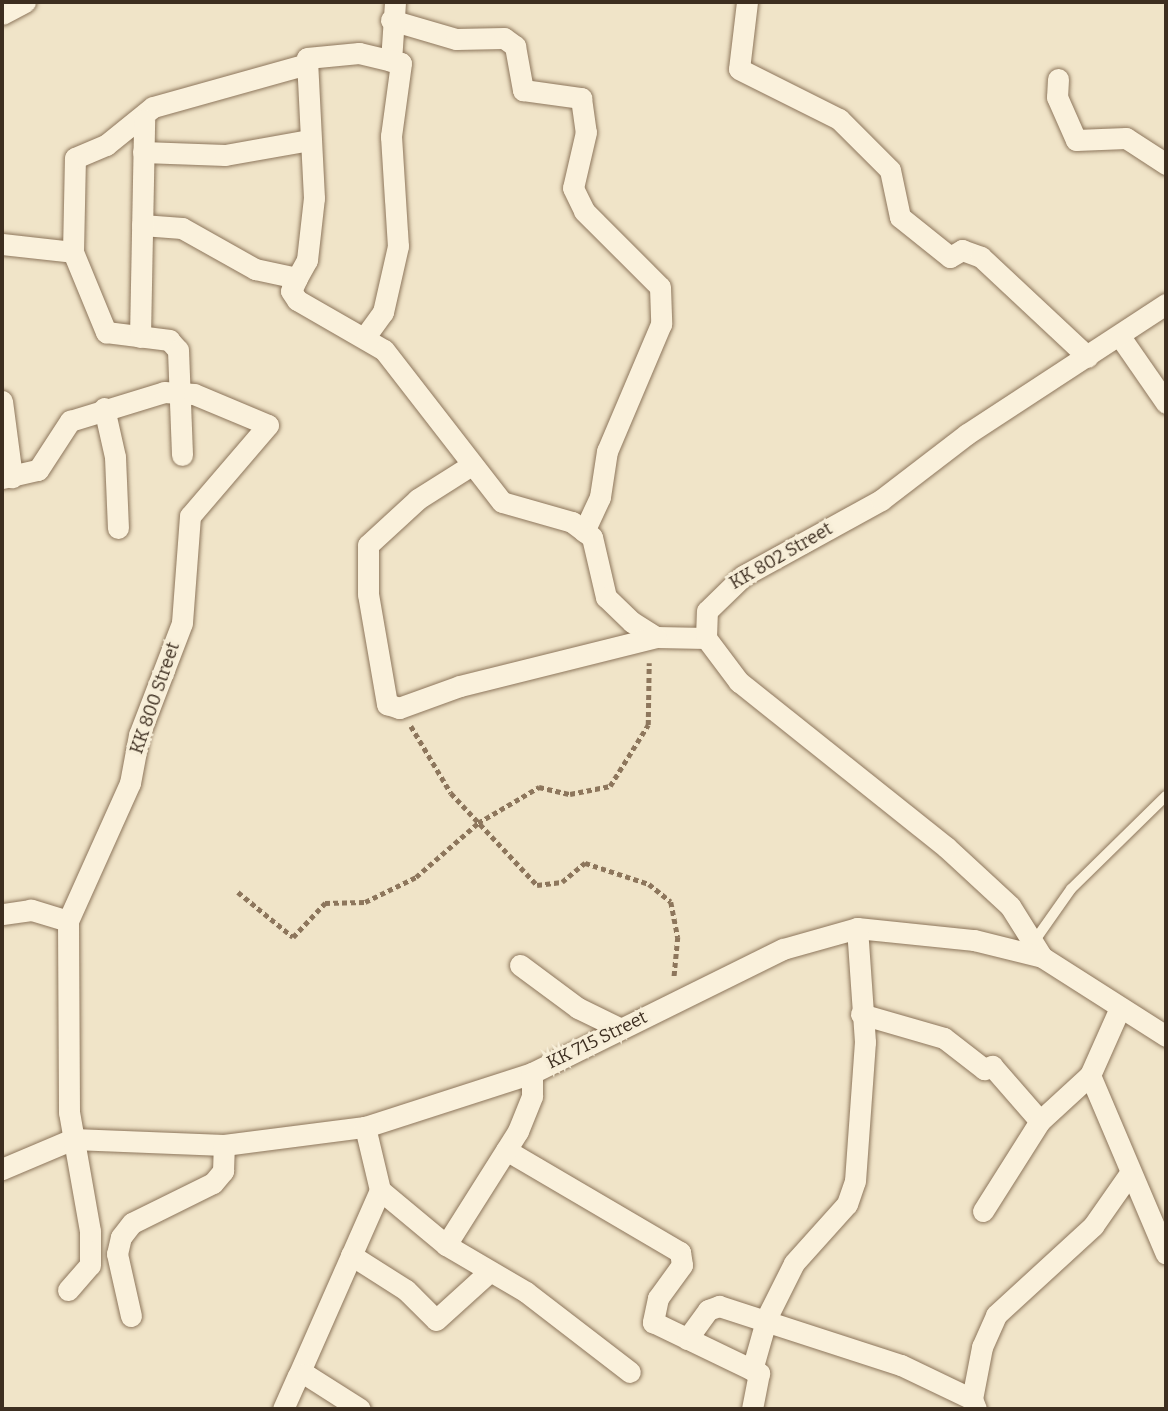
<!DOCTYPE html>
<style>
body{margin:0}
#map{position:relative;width:1168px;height:1411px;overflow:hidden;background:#f0e4c8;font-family:Bitter,serif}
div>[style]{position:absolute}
.path>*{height:4.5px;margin-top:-2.25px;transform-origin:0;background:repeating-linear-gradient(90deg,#8d765c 0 5px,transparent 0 8.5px)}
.roads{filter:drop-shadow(0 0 2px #8d765c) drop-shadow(0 0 2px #8d765c)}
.service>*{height:10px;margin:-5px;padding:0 5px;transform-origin:5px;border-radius:5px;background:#faf1dc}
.minor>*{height:21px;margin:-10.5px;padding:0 10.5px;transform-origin:10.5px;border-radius:10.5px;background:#faf1dc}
span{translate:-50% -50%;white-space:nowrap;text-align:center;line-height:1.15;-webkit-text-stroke:6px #f7eed8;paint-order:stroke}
.street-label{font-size:18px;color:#3d2e20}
.frame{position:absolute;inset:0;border:4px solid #3d2e20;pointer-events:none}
</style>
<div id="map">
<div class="path">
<div style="left:411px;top:726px;width:78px;rotate:59.2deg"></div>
<div style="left:451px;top:793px;width:126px;rotate:46.9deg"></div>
<div style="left:537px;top:885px;width:25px;rotate:-7deg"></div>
<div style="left:562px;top:882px;width:30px;rotate:-40deg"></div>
<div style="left:585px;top:863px;width:67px;rotate:18.2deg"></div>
<div style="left:649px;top:884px;width:28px;rotate:39deg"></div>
<div style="left:671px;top:902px;width:36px;rotate:79deg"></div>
<div style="left:678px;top:937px;width:42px;rotate:95.4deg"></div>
<div style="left:238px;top:892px;width:71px;rotate:39.3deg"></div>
<div style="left:293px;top:937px;width:47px;rotate:-46.7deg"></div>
<div style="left:325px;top:903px;width:40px;rotate:-1.4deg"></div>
<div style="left:365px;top:902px;width:57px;rotate:-26.1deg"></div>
<div style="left:416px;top:877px;width:82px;rotate:-41.1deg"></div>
<div style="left:478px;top:823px;width:71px;rotate:-30.5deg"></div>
<div style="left:539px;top:787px;width:32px;rotate:13deg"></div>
<div style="left:570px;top:794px;width:41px;rotate:-11.3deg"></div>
<div style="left:610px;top:786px;width:72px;rotate:-58.1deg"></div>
<div style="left:648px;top:725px;width:62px;rotate:-89.1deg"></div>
</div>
<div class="roads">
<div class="service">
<div style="left:1033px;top:943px;width:66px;rotate:-54.9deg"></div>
<div style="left:1071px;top:889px;width:133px;rotate:-44.4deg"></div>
</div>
<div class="minor">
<div style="left:747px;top:2px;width:67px;rotate:96.8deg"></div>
<div style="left:739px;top:69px;width:112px;rotate:26.6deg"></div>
<div style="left:839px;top:119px;width:72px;rotate:45deg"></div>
<div style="left:890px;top:170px;width:48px;rotate:78deg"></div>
<div style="left:900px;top:217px;width:64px;rotate:38.7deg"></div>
<div style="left:950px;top:257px;width:14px;rotate:-30deg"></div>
<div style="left:962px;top:250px;width:20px;rotate:20deg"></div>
<div style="left:981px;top:257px;width:146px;rotate:43.1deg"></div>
<div style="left:2px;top:14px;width:26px;rotate:-28deg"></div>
<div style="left:391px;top:20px;width:68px;rotate:16.3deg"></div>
<div style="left:456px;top:39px;width:48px;rotate:-1.2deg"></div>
<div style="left:504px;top:38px;width:14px;rotate:36deg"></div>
<div style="left:515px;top:46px;width:45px;rotate:79.7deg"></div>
<div style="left:523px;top:90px;width:59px;rotate:7.9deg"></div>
<div style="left:581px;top:98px;width:34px;rotate:82deg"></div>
<div style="left:586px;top:132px;width:57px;rotate:103.1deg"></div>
<div style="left:573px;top:188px;width:25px;rotate:64deg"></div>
<div style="left:584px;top:211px;width:107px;rotate:45deg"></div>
<div style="left:660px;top:287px;width:37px;rotate:88deg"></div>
<div style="left:661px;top:324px;width:138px;rotate:113deg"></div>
<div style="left:607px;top:451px;width:47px;rotate:98.7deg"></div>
<div style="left:600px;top:497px;width:38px;rotate:115deg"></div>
<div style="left:391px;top:61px;width:59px;rotate:-86.1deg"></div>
<div style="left:1058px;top:79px;width:18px;rotate:93deg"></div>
<div style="left:1057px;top:97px;width:47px;rotate:66.2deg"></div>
<div style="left:1076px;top:140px;width:50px;rotate:-2.3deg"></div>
<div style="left:1126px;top:138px;width:48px;rotate:33deg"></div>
<div style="left:143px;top:152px;width:82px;rotate:2.1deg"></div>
<div style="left:225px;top:155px;width:85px;rotate:-10.1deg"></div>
<div style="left:142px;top:225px;width:40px;rotate:4.3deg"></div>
<div style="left:182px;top:228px;width:84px;rotate:29.3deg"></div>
<div style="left:255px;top:269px;width:43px;rotate:12.1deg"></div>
<div style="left:297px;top:278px;width:14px;rotate:115deg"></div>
<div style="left:291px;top:291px;width:11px;rotate:56deg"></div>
<div style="left:297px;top:300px;width:100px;rotate:29.9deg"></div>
<div style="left:384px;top:350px;width:192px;rotate:52.2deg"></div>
<div style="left:502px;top:502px;width:73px;rotate:15.9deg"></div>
<div style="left:572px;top:522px;width:25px;rotate:37deg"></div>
<div style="left:592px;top:537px;width:62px;rotate:76.9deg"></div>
<div style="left:606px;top:597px;width:36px;rotate:44deg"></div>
<div style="left:632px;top:622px;width:28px;rotate:32deg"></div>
<div style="left:656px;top:637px;width:50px;rotate:1.1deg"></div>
<div style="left:2px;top:244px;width:71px;rotate:6.4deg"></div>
<div style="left:73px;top:252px;width:87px;rotate:67.6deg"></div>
<div style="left:106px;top:332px;width:64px;rotate:7.2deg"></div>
<div style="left:169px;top:340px;width:13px;rotate:48deg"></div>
<div style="left:178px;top:350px;width:105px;rotate:87.8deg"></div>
<div style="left:73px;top:252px;width:94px;rotate:-88.8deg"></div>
<div style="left:75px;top:158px;width:34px;rotate:-23deg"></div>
<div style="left:106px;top:145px;width:60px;rotate:-39deg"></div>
<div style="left:153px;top:107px;width:160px;rotate:-15.6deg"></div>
<div style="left:297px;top:278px;width:21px;rotate:-61deg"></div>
<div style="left:307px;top:260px;width:62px;rotate:-83.6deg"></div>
<div style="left:314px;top:198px;width:140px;rotate:-92.9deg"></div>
<div style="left:307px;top:58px;width:52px;rotate:-5.5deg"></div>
<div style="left:359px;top:53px;width:43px;rotate:13.4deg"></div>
<div style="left:401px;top:63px;width:74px;rotate:97.8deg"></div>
<div style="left:391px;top:136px;width:110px;rotate:86.4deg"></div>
<div style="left:398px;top:246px;width:68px;rotate:102.8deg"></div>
<div style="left:383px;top:312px;width:29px;rotate:126deg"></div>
<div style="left:140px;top:337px;width:217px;rotate:-88.9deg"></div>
<div style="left:1121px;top:338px;width:79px;rotate:55.3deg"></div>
<div style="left:2px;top:401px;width:77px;rotate:82.5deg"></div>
<div style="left:104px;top:408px;width:50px;rotate:77.3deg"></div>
<div style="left:115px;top:457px;width:71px;rotate:87.6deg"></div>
<div style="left:470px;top:466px;width:62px;rotate:147.6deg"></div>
<div style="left:418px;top:499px;width:68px;rotate:137.4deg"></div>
<div style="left:368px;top:545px;width:49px;rotate:90deg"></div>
<div style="left:368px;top:594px;width:112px;rotate:80.2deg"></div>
<div style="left:387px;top:704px;width:13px;rotate:18deg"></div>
<div style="left:399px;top:708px;width:65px;rotate:-19.8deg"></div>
<div style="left:460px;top:686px;width:202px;rotate:-14deg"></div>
<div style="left:2px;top:478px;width:37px;rotate:-13deg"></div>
<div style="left:38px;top:470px;width:59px;rotate:-56.9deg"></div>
<div style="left:70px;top:421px;width:98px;rotate:-17.1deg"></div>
<div style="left:164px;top:392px;width:30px;rotate:4deg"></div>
<div style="left:194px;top:394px;width:80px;rotate:22.7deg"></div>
<div style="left:268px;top:425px;width:120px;rotate:130.6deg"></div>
<div style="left:190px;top:516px;width:107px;rotate:94.3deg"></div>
<div style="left:182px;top:623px;width:120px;rotate:111deg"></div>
<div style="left:139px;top:735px;width:49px;rotate:100.6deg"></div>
<div style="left:130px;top:783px;width:151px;rotate:114.2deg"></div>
<div style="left:68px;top:921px;width:39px;rotate:-163deg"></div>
<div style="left:31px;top:910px;width:29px;rotate:172deg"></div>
<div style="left:1042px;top:957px;width:60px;rotate:-122.1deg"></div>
<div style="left:1010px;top:906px;width:87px;rotate:-137.3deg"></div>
<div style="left:946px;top:847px;width:265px;rotate:-141.4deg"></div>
<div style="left:739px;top:682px;width:55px;rotate:-126.9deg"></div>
<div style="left:706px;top:638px;width:27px;rotate:-88deg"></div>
<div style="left:707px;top:611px;width:50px;rotate:-44.2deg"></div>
<div style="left:743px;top:576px;width:158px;rotate:-28.8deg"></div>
<div style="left:881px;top:500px;width:108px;rotate:-37.5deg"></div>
<div style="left:967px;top:434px;width:238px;rotate:-33.2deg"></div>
<div style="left:520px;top:965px;width:72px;rotate:36.6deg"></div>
<div style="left:578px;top:1008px;width:46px;rotate:26deg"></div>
<div style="left:1119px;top:1010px;width:71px;rotate:114deg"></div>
<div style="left:1090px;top:1075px;width:194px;rotate:67deg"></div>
<div style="left:861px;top:1014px;width:86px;rotate:16.1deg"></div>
<div style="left:944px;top:1038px;width:51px;rotate:37.8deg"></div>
<div style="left:984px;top:1069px;width:9px;rotate:-21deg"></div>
<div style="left:992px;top:1066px;width:73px;rotate:48.9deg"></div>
<div style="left:506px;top:1150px;width:202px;rotate:30.4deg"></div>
<div style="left:680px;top:1252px;width:13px;rotate:81deg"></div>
<div style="left:682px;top:1265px;width:41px;rotate:126deg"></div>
<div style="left:658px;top:1298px;width:25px;rotate:102deg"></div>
<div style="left:653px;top:1322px;width:118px;rotate:25.7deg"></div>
<div style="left:759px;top:1373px;width:37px;rotate:101deg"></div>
<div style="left:2px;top:1169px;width:77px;rotate:-22.9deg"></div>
<div style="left:73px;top:1139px;width:151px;rotate:2.3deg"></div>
<div style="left:224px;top:1145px;width:142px;rotate:-7.3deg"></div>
<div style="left:365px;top:1127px;width:176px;rotate:-17.9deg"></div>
<div style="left:532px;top:1073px;width:280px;rotate:-26.3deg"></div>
<div style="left:783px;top:949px;width:77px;rotate:-15.8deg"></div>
<div style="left:857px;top:928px;width:118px;rotate:5.9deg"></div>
<div style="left:974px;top:940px;width:70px;rotate:14deg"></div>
<div style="left:1042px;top:957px;width:147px;rotate:32.5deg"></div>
<div style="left:380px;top:1190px;width:86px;rotate:39.8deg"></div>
<div style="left:446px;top:1245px;width:93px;rotate:30.4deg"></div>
<div style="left:526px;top:1292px;width:131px;rotate:37.6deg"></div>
<div style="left:983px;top:1211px;width:107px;rotate:-57.7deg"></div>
<div style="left:1040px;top:1121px;width:68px;rotate:-42.6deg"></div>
<div style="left:446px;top:1245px;width:135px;rotate:-57.7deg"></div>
<div style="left:518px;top:1131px;width:38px;rotate:-68deg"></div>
<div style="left:532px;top:1096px;width:23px;rotate:-90deg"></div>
<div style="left:351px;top:1255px;width:65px;rotate:32.5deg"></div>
<div style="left:406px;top:1290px;width:42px;rotate:45deg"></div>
<div style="left:436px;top:1320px;width:72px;rotate:-42.2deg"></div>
<div style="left:68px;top:1290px;width:33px;rotate:-49deg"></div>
<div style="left:90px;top:1265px;width:34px;rotate:-90deg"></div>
<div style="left:90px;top:1231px;width:121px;rotate:-100deg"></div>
<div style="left:69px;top:1112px;width:191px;rotate:-90.3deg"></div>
<div style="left:131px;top:1316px;width:64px;rotate:-102.7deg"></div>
<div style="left:117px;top:1254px;width:17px;rotate:-77deg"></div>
<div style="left:121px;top:1237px;width:18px;rotate:-52deg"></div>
<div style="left:132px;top:1223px;width:90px;rotate:-26.3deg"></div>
<div style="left:213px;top:1183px;width:16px;rotate:-50deg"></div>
<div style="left:223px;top:1171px;width:26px;rotate:-88deg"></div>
<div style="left:687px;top:1339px;width:36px;rotate:-54deg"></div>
<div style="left:708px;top:1310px;width:12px;rotate:-20deg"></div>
<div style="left:719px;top:1306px;width:191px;rotate:18deg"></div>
<div style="left:901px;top:1365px;width:79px;rotate:25.6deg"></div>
<div style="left:752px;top:1370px;width:55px;rotate:-74.2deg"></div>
<div style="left:767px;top:1317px;width:60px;rotate:-63.4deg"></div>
<div style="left:794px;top:1263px;width:79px;rotate:-48.1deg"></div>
<div style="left:847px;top:1204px;width:24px;rotate:-71deg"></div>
<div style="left:855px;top:1181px;width:139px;rotate:-85.9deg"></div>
<div style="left:865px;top:1042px;width:114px;rotate:-94deg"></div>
<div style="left:298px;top:1376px;width:203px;rotate:-66.2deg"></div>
<div style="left:380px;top:1190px;width:65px;rotate:-103.4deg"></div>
<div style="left:283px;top:1409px;width:36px;rotate:-66deg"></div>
<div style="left:298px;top:1376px;width:7px;rotate:-16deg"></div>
<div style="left:305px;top:1374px;width:65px;rotate:32.5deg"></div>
<div style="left:976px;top:1409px;width:11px;rotate:-112deg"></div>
<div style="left:972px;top:1399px;width:53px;rotate:-79.1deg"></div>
<div style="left:982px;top:1347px;width:35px;rotate:-66deg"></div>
<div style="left:996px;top:1315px;width:132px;rotate:-42.5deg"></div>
<div style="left:1093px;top:1226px;width:61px;rotate:-55deg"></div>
</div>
</div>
<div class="street-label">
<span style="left:781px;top:556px;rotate:-30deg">KK 802 Street</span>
<span style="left:155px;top:698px;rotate:-71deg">KK 800 Street</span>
<span style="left:597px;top:1040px;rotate:-26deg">KK 715 Street</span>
</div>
<div class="frame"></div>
</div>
